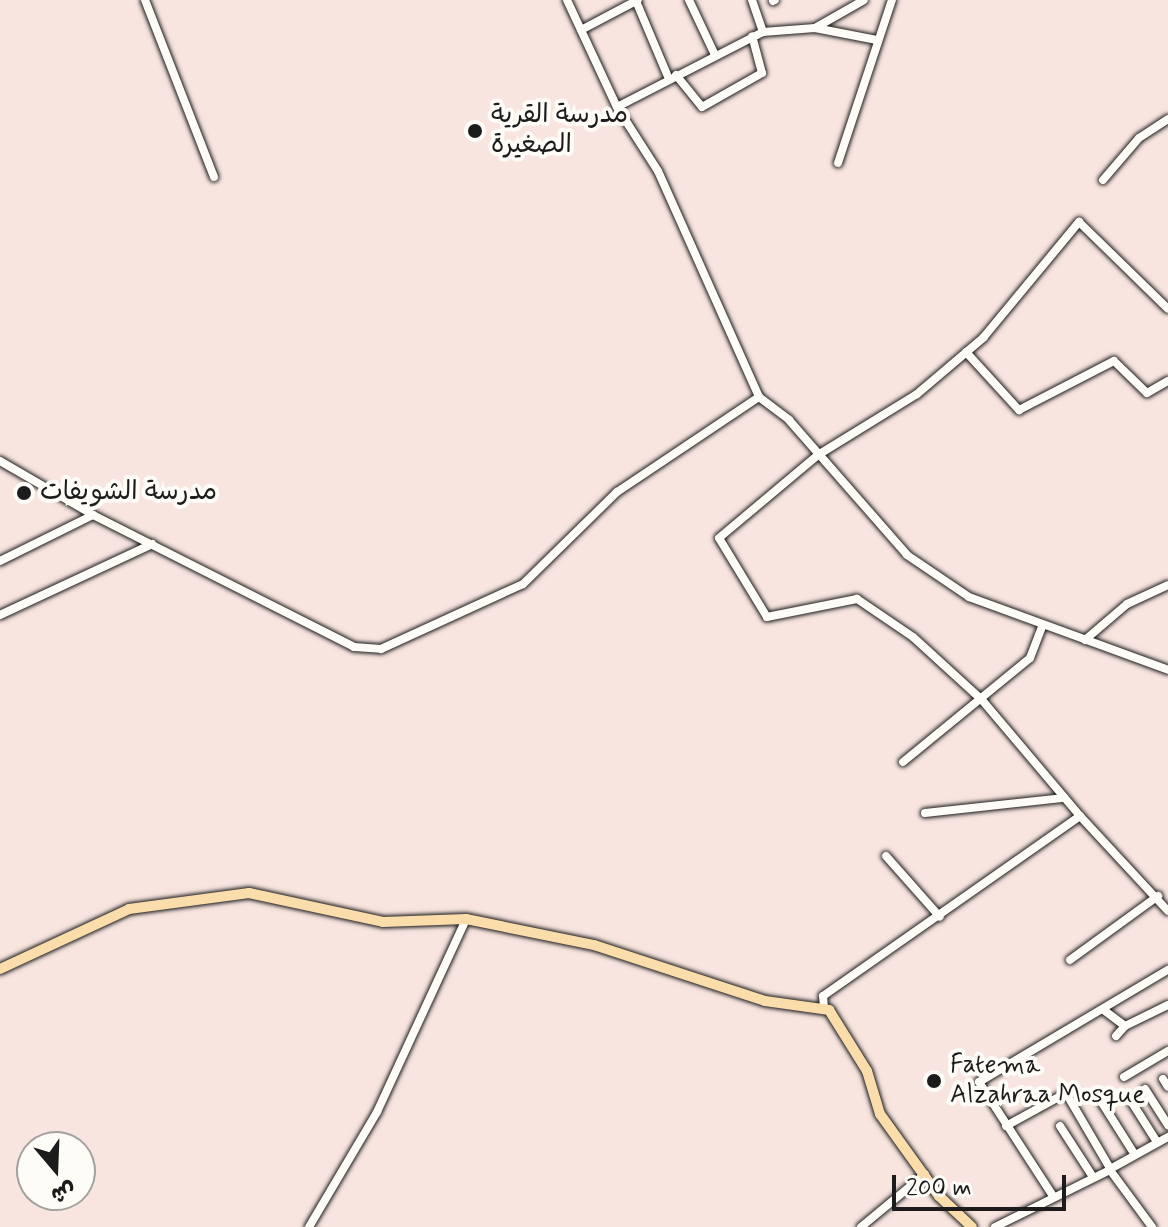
<!DOCTYPE html>
<meta charset="utf-8">
<style>
body{margin:0}
#map{position:relative;width:1168px;height:1227px;overflow:hidden;background:#f8e5df;font-family:Mynerve,"Playpen Sans Arabic",sans-serif}
div>[style]{position:absolute}
.roads{filter:drop-shadow(0 0 2px #1c1c1c) drop-shadow(0 0 2px #1c1c1c)}
.minor>*{height:8px;margin:-4px;padding:0 4px;transform-origin:4px;border-radius:4px;background:#fdfcf7}
.major>*{height:10px;margin:-5px;padding:0 5px;transform-origin:5px;border-radius:5px;background:#faddab}
.dots>*{width:22px;height:22px;translate:-50% -50%;box-sizing:border-box;border:4px solid #fdfcf7;border-radius:50%}
span{translate:-50% -50%;white-space:nowrap;text-align:center;line-height:1.15;-webkit-text-stroke:8px #fdfcf7;paint-order:stroke}
.poi-label{font-size:26px;color:#1c1c1c}
.left{translate:0 -50%;text-align:left}
.north{position:absolute;left:16px;top:1131px;width:80px;height:80px;box-sizing:border-box;background:#fdfcf7;border:2px solid #a3a29f;border-radius:50%;rotate:161deg;font-size:22px;font-weight:700;line-height:32px;text-align:center;color:#1c1c1c}
.north::after{content:'';display:block;margin:auto;width:28px;height:36px;background:#1c1c1c;clip-path:polygon(50% 0,100% 100%,50% 72%,0 100%)}
.scale{position:absolute;left:892px;top:1175px;width:174px;height:36px;box-sizing:border-box;border:4px solid #1c1c1c;border-top:0;padding-left:10px;font-size:24px;line-height:28px;white-space:nowrap;color:#1c1c1c;-webkit-text-stroke:6px #fdfcf7;paint-order:stroke}
</style>
<div id="map">
<div class="roads">
<div class="minor">
<div style="left:145px;top:0;width:190px;rotate:68.7deg"></div>
<div style="left:567px;top:0;width:118px;rotate:65deg"></div>
<div style="left:617px;top:107px;width:76px;rotate:57.4deg"></div>
<div style="left:658px;top:171px;width:248px;rotate:65.9deg"></div>
<div style="left:759px;top:397px;width:38px;rotate:37deg"></div>
<div style="left:789px;top:420px;width:179px;rotate:48.8deg"></div>
<div style="left:907px;top:555px;width:75px;rotate:34.1deg"></div>
<div style="left:969px;top:597px;width:212px;rotate:20.1deg"></div>
<div style="left:689px;top:0;width:61px;rotate:64.7deg"></div>
<div style="left:752px;top:0;width:34px;rotate:71deg"></div>
<div style="left:636px;top:1px;width:85px;rotate:67.1deg"></div>
<div style="left:773px;top:1px;width:2px;rotate:-27deg"></div>
<div style="left:815px;top:28px;width:56px;rotate:-29.7deg"></div>
<div style="left:581px;top:30px;width:64px;rotate:-27.8deg"></div>
<div style="left:676px;top:75px;width:41px;rotate:50.9deg"></div>
<div style="left:702px;top:107px;width:69px;rotate:-29.5deg"></div>
<div style="left:762px;top:73px;width:38px;rotate:-105deg"></div>
<div style="left:617px;top:107px;width:164px;rotate:-27.2deg"></div>
<div style="left:763px;top:32px;width:52px;rotate:-4.4deg"></div>
<div style="left:815px;top:28px;width:63px;rotate:11deg"></div>
<div style="left:838px;top:163px;width:172px;rotate:-71.7deg"></div>
<div style="left:1103px;top:180px;width:55px;rotate:-49.4deg"></div>
<div style="left:1139px;top:138px;width:35px;rotate:-33deg"></div>
<div style="left:966px;top:352px;width:79px;rotate:47.6deg"></div>
<div style="left:1019px;top:410px;width:107px;rotate:-27.3deg"></div>
<div style="left:1114px;top:361px;width:46px;rotate:44.1deg"></div>
<div style="left:1147px;top:393px;width:24px;rotate:-30deg"></div>
<div style="left:0;top:461px;width:108px;rotate:30.1deg"></div>
<div style="left:93px;top:515px;width:104px;rotate:153.7deg"></div>
<div style="left:93px;top:515px;width:292px;rotate:26.8deg"></div>
<div style="left:354px;top:647px;width:27px;rotate:4deg"></div>
<div style="left:381px;top:649px;width:156px;rotate:-24.6deg"></div>
<div style="left:523px;top:584px;width:132px;rotate:-44.4deg"></div>
<div style="left:617px;top:492px;width:171px;rotate:-33.8deg"></div>
<div style="left:0;top:615px;width:168px;rotate:-25deg"></div>
<div style="left:1085px;top:640px;width:55px;rotate:-40.6deg"></div>
<div style="left:1127px;top:604px;width:45px;rotate:-24.9deg"></div>
<div style="left:903px;top:762px;width:164px;rotate:-39.3deg"></div>
<div style="left:1030px;top:658px;width:33px;rotate:-69deg"></div>
<div style="left:925px;top:813px;width:140px;rotate:-6.2deg"></div>
<div style="left:1080px;top:816px;width:152px;rotate:-130.2deg"></div>
<div style="left:982px;top:700px;width:93px;rotate:-137.6deg"></div>
<div style="left:913px;top:637px;width:68px;rotate:-145.8deg"></div>
<div style="left:857px;top:599px;width:92px;rotate:168.7deg"></div>
<div style="left:767px;top:617px;width:92px;rotate:-121.3deg"></div>
<div style="left:719px;top:538px;width:129px;rotate:-40deg"></div>
<div style="left:818px;top:455px;width:116px;rotate:-31.6deg"></div>
<div style="left:917px;top:394px;width:87px;rotate:-40.3deg"></div>
<div style="left:983px;top:338px;width:151px;rotate:-50.4deg"></div>
<div style="left:1079px;top:222px;width:124px;rotate:44.3deg"></div>
<div style="left:886px;top:856px;width:81px;rotate:48.5deg"></div>
<div style="left:1070px;top:960px;width:109px;rotate:-36deg"></div>
<div style="left:824px;top:1009px;width:13px;rotate:-94deg"></div>
<div style="left:823px;top:996px;width:314px;rotate:-35deg"></div>
<div style="left:1080px;top:816px;width:129px;rotate:47.2deg"></div>
<div style="left:1105px;top:1011px;width:25px;rotate:37deg"></div>
<div style="left:1125px;top:1026px;width:48px;rotate:-26deg"></div>
<div style="left:1116px;top:1036px;width:13px;rotate:-48deg"></div>
<div style="left:1124px;top:1077px;width:51px;rotate:-30.6deg"></div>
<div style="left:1163px;top:1079px;width:9px;rotate:58deg"></div>
<div style="left:1145px;top:1089px;width:43px;rotate:57.4deg"></div>
<div style="left:1099px;top:1098px;width:67px;rotate:57.7deg"></div>
<div style="left:1131px;top:1101px;width:49px;rotate:57.6deg"></div>
<div style="left:1006px;top:1126px;width:68px;rotate:-28.8deg"></div>
<div style="left:1066px;top:1093px;width:89px;rotate:59.7deg"></div>
<div style="left:1060px;top:1126px;width:61px;rotate:57.1deg"></div>
<div style="left:1112px;top:1168px;width:64px;rotate:-29deg"></div>
<div style="left:1053px;top:1196px;width:136px;rotate:-123deg"></div>
<div style="left:979px;top:1082px;width:220px;rotate:-30.7deg"></div>
<div style="left:309px;top:1227px;width:134px;rotate:-59.4deg"></div>
<div style="left:377px;top:1112px;width:213px;rotate:-65.2deg"></div>
<div style="left:861px;top:1227px;width:83px;rotate:-39.6deg"></div>
<div style="left:995px;top:1227px;width:128px;rotate:-26.4deg"></div>
<div style="left:1110px;top:1170px;width:71px;rotate:53.6deg"></div>
</div>
<div class="major">
<div style="left:0;top:969px;width:142px;rotate:-24.9deg"></div>
<div style="left:129px;top:909px;width:121px;rotate:-7.6deg"></div>
<div style="left:249px;top:893px;width:137px;rotate:12.2deg"></div>
<div style="left:383px;top:922px;width:83px;rotate:-2.1deg"></div>
<div style="left:466px;top:919px;width:131px;rotate:11.5deg"></div>
<div style="left:594px;top:945px;width:180px;rotate:18.1deg"></div>
<div style="left:765px;top:1001px;width:65px;rotate:8deg"></div>
<div style="left:829px;top:1010px;width:72px;rotate:58.1deg"></div>
<div style="left:867px;top:1071px;width:45px;rotate:73.2deg"></div>
<div style="left:880px;top:1114px;width:101px;rotate:54.3deg"></div>
<div style="left:939px;top:1196px;width:45px;rotate:43.2deg"></div>
</div>
</div>
<div class="dots">
<div style="left:475px;top:131px;background:#1c1c1c"></div>
<div style="left:24px;top:493px;background:#1c1c1c"></div>
<div style="left:934px;top:1081px;background:#1c1c1c"></div>
</div>
<div class="poi-label">
<span class="left" style="left:491px;top:131px">مدرسة القرية<br>الصغيرة</span>
<span class="left" style="left:40px;top:493px">مدرسة الشويفات</span>
<span class="left" style="left:950px;top:1081px">Fatema<br>Alzahraa Mosque</span>
</div>
<div class="north">ش</div>
<div class="scale">200 m</div>
</div>
